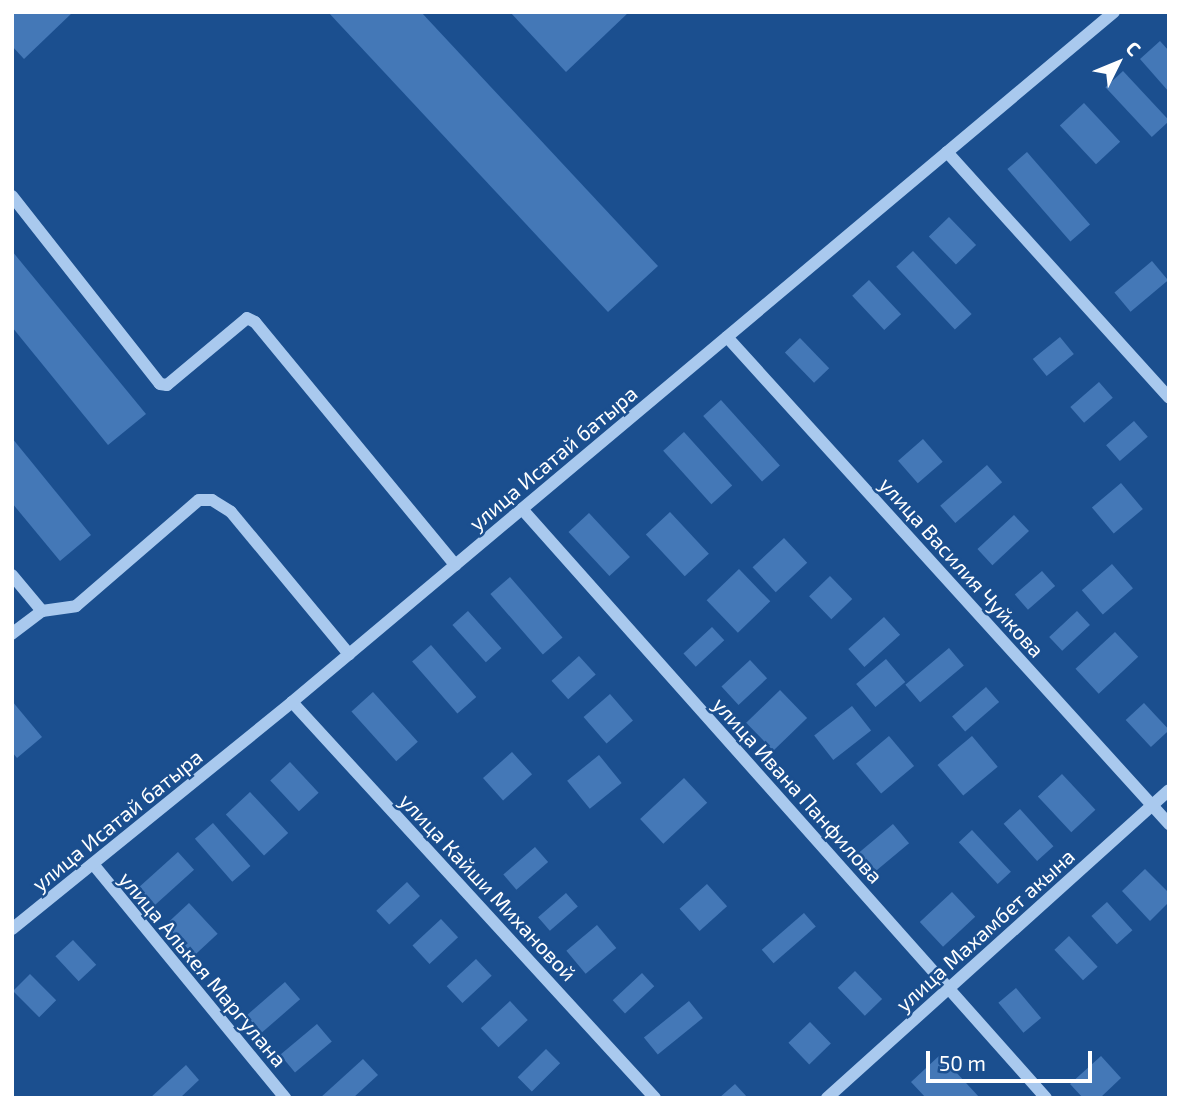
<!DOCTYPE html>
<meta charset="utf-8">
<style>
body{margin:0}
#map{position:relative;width:1181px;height:1110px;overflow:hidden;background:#1b4f8f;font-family:"Exo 2",sans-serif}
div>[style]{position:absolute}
.building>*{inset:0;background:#4478b7;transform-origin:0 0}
.minor>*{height:12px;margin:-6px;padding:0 6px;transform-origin:6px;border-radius:6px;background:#a9c9ee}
span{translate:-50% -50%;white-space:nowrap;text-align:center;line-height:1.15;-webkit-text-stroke:5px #1b4f8f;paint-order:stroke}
.street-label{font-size:21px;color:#fff}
.frame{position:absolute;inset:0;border:14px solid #fff;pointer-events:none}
.north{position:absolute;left:1083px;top:28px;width:70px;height:70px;-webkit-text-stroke:5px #1b4f8f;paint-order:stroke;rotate:47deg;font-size:19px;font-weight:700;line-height:28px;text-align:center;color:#fff}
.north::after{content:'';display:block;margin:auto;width:24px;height:32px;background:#fff;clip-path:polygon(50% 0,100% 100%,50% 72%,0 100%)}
.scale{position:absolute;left:926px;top:1051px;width:166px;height:32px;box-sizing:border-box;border:4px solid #fff;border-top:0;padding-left:9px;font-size:21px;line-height:24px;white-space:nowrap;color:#fff;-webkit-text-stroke:5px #1b4f8f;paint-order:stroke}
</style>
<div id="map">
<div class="building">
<div style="clip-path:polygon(12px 12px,73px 12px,24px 59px,12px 46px)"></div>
<div style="clip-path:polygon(328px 12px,421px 12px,658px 266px,608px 312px)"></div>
<div style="clip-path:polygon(510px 12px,629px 12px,566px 72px)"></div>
<div style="clip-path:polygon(1160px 41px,1169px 51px,1169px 92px,1140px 59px)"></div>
<div style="left:1123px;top:71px;width:68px;height:24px;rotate:47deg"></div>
<div style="left:1084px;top:103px;width:53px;height:33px;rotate:47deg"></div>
<div style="left:1027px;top:152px;width:96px;height:26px;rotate:49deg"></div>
<div style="left:949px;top:217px;width:39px;height:28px;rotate:46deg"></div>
<div style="clip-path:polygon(12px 251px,146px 414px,108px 445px,12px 327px)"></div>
<div style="left:913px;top:251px;width:86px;height:23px;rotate:47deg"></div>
<div style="left:1152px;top:261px;width:25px;height:49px;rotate:50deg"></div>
<div style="left:869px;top:280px;width:47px;height:23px;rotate:47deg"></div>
<div style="left:1060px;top:337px;width:22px;height:35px;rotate:51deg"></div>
<div style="left:800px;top:338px;width:42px;height:21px;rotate:46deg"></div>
<div style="left:1099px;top:382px;width:21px;height:38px;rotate:49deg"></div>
<div style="left:721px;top:400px;width:88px;height:24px;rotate:48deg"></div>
<div style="left:1134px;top:421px;width:21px;height:37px;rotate:49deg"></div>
<div style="left:684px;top:432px;width:72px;height:28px;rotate:48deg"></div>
<div style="clip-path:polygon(12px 438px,91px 535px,60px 561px,12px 503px)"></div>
<div style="left:923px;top:439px;width:30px;height:33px;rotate:49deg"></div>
<div style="left:987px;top:465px;width:23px;height:62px;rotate:49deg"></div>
<div style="left:1121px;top:483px;width:34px;height:38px;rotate:50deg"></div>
<div style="left:670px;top:512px;width:57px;height:33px;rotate:47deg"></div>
<div style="left:589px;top:513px;width:60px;height:28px;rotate:47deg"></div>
<div style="left:1014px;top:515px;width:22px;height:50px;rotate:47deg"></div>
<div style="left:784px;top:538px;width:34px;height:43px;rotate:47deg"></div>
<div style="left:1112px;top:564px;width:32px;height:40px;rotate:49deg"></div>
<div style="left:739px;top:569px;width:45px;height:45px;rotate:46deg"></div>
<div style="left:1042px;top:571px;width:20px;height:36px;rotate:49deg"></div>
<div style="left:830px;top:576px;width:32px;height:29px;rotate:46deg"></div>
<div style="left:510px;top:577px;width:80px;height:26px;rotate:49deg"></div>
<div style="left:468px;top:611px;width:50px;height:21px;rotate:48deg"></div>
<div style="left:1077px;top:611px;width:19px;height:38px;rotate:47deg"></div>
<div style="left:884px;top:617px;width:24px;height:48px;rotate:48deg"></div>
<div style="left:712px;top:627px;width:18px;height:39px;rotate:47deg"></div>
<div style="left:1115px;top:632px;width:34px;height:54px;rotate:47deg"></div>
<div style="left:431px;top:645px;width:69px;height:25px;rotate:49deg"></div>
<div style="left:949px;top:648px;width:23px;height:57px;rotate:50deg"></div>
<div style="left:579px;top:656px;width:25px;height:37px;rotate:48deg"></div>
<div style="left:886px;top:659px;width:30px;height:39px;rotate:50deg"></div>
<div style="left:750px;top:660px;width:25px;height:39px;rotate:47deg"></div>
<div style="left:986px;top:687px;width:20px;height:45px;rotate:49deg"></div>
<div style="left:780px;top:690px;width:39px;height:47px;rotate:46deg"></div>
<div style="left:373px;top:692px;width:67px;height:29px;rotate:48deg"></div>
<div style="left:610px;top:694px;width:35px;height:35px;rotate:49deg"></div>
<div style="clip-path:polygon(12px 701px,42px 737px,17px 758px,12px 752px)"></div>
<div style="left:1144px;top:703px;width:37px;height:25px;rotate:47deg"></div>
<div style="left:852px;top:706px;width:31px;height:48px;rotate:52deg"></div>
<div style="left:889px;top:736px;width:39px;height:43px;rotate:50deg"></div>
<div style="left:972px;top:736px;width:40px;height:45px;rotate:50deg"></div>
<div style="left:512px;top:752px;width:30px;height:39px;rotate:48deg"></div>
<div style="left:599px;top:755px;width:36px;height:41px;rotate:51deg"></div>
<div style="left:290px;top:762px;width:42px;height:27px;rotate:47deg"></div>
<div style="left:1062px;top:774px;width:49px;height:33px;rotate:47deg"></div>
<div style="left:684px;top:778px;width:34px;height:60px;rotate:47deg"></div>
<div style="left:250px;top:792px;width:56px;height:33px;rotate:47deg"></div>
<div style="left:1020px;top:809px;width:50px;height:22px;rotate:48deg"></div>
<div style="left:213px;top:823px;width:57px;height:24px;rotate:49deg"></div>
<div style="left:893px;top:824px;width:25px;height:45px;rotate:50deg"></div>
<div style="left:972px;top:830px;width:57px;height:18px;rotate:47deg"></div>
<div style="left:535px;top:847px;width:20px;height:42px;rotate:49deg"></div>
<div style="left:178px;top:852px;width:24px;height:53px;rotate:48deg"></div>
<div style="clip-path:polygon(1145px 869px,1169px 893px,1169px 902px,1150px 921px,1122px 891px)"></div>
<div style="left:407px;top:882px;width:19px;height:42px;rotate:47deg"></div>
<div style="left:707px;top:884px;width:30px;height:37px;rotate:48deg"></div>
<div style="left:952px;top:892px;width:34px;height:44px;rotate:47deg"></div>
<div style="left:566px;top:893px;width:18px;height:37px;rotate:49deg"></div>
<div style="left:1107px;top:902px;width:38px;height:21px;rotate:48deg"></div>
<div style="left:189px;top:903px;width:42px;height:32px;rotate:47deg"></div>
<div style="left:804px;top:913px;width:18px;height:56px;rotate:49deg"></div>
<div style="left:441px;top:919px;width:25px;height:39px;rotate:47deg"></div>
<div style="left:597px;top:925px;width:30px;height:40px;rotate:50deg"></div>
<div style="left:1069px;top:936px;width:42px;height:20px;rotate:47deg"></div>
<div style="left:73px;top:940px;width:34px;height:24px;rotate:47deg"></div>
<div style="left:476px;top:959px;width:23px;height:40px;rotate:47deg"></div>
<div style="left:855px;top:971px;width:39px;height:24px;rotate:46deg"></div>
<div style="left:642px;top:973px;width:18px;height:40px;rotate:47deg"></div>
<div style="left:30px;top:974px;width:37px;height:24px;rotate:45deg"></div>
<div style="left:285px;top:982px;width:23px;height:51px;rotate:49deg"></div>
<div style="left:1016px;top:988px;width:39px;height:23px;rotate:50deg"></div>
<div style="left:510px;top:1001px;width:26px;height:40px;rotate:47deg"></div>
<div style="left:689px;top:1001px;width:22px;height:58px;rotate:51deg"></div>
<div style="left:810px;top:1022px;width:30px;height:30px;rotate:46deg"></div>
<div style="left:317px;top:1024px;width:23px;height:48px;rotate:50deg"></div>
<div style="left:546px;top:1049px;width:20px;height:40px;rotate:45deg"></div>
<div style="clip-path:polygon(940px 1055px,980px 1098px,926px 1098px,911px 1082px)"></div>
<div style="clip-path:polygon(1101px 1056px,1121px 1078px,1100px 1098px,1083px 1098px,1070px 1084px)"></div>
<div style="clip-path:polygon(363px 1059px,378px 1075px,353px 1098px,320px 1098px)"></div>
<div style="clip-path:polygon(186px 1065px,199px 1080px,180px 1098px,150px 1098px)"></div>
<div style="clip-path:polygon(735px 1084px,748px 1098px,719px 1098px)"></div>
</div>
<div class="minor">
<div style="left:947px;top:152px;width:331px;rotate:47.9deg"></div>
<div style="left:12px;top:196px;width:239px;rotate:51.8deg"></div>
<div style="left:160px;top:384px;width:7px;rotate:8deg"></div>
<div style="left:167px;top:385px;width:104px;rotate:-39.9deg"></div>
<div style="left:247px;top:318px;width:9px;rotate:27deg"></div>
<div style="left:255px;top:322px;width:315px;rotate:50.5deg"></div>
<div style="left:727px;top:337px;width:658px;rotate:47.77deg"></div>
<div style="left:522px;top:509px;width:788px;rotate:48.34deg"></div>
<div style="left:12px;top:575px;width:47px;rotate:50.2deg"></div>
<div style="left:42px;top:611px;width:38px;rotate:143deg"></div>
<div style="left:42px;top:611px;width:34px;rotate:-8deg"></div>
<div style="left:76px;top:606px;width:162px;rotate:-40.8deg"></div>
<div style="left:199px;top:500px;width:13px"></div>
<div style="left:212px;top:500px;width:22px;rotate:32deg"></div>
<div style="left:231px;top:512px;width:185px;rotate:50.3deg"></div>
<div style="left:292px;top:702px;width:537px;rotate:47.49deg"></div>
<div style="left:93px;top:864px;width:303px;rotate:50.6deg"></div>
<div style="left:12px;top:929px;width:360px;rotate:-39deg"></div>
<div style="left:292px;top:702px;width:1073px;rotate:-40.01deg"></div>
<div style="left:827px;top:1098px;width:460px;rotate:-42deg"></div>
</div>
<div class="street-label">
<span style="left:553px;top:458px;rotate:-40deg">улица Исатай батыра</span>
<span style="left:962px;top:567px;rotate:48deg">улица Василия Чуйкова</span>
<span style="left:798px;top:790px;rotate:48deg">улица Ивана Панфилова</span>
<span style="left:117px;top:820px;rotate:-39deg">улица Исатай батыра</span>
<span style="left:488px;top:887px;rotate:47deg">улица Кайши Михановой</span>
<span style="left:985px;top:930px;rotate:-42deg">улица Махамбет акына</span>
<span style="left:203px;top:969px;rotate:50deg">улица Алькея Маргулана</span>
</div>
<div class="frame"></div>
<div class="north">С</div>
<div class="scale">50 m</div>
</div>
